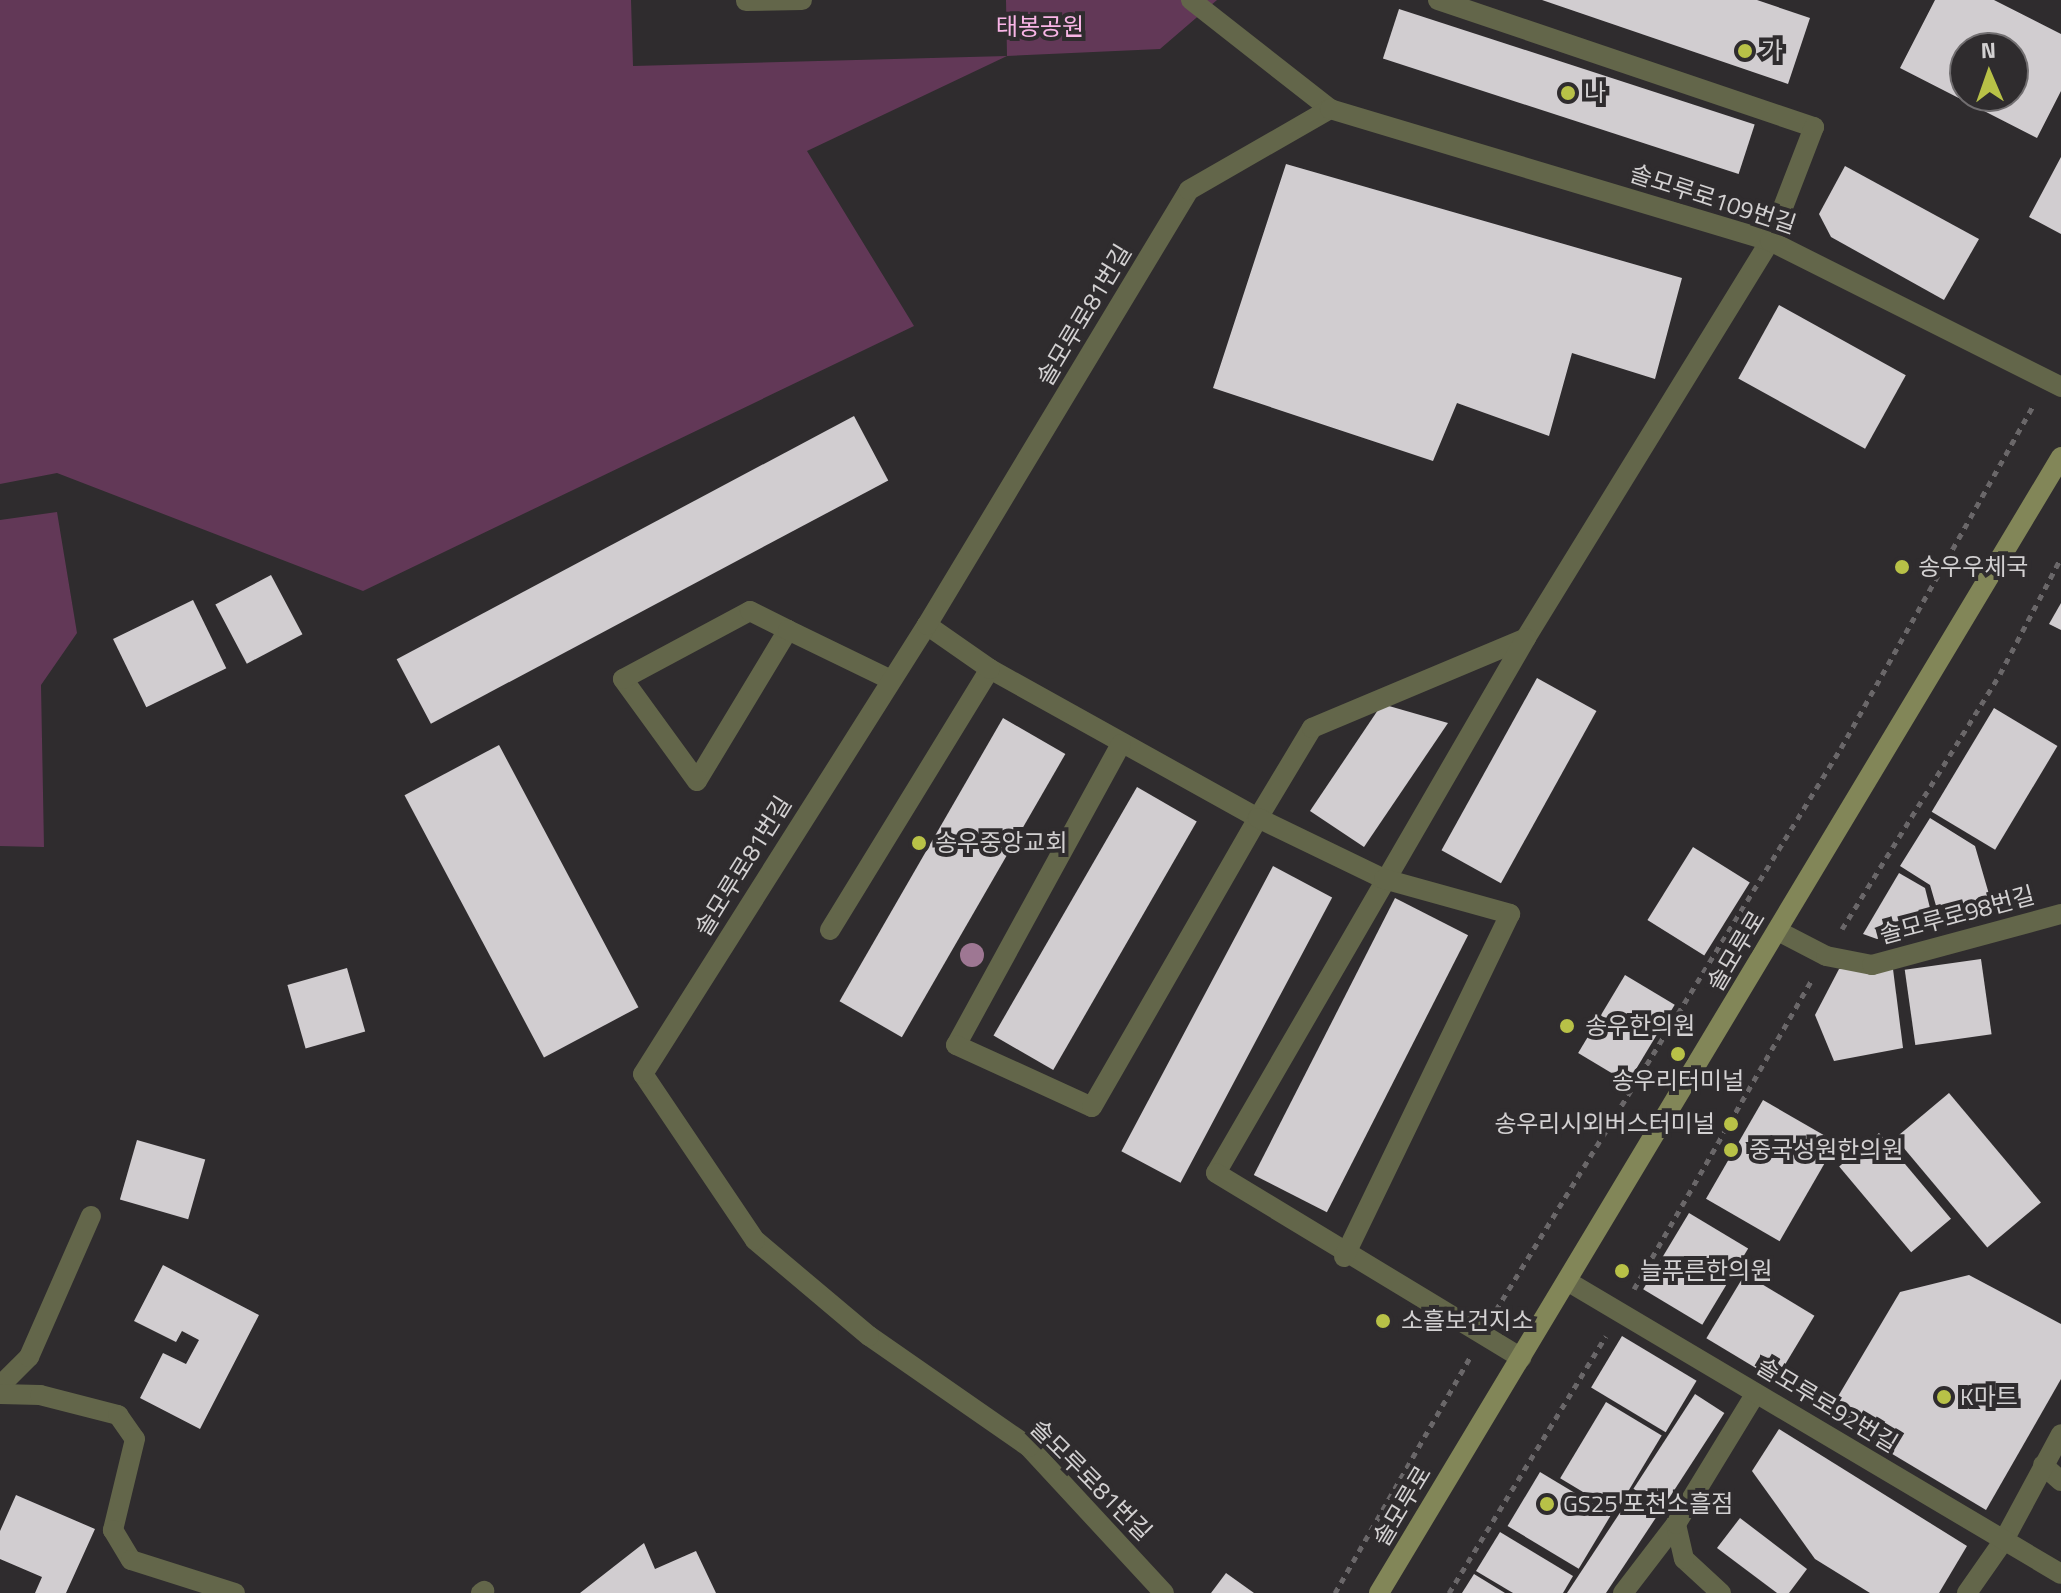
<!DOCTYPE html>
<meta charset="utf-8">
<style>
body{margin:0}
#map{position:relative;width:2061px;height:1593px;overflow:hidden;background:#2f2c2e;font-family:"Titillium Web","Noto Sans KR",sans-serif}
div>[style]{position:absolute}
.green>*{inset:0;background:#623857}
.building>*{inset:0;background:#d1cdd0;transform-origin:0 0}
.path>*{height:5px;margin-top:-2.5px;transform-origin:0;background:repeating-linear-gradient(90deg,#6a6769 0 6px,transparent 0 12px)}
.service>*{height:20px;margin:-10px;padding:0 10px;transform-origin:10px;border-radius:10px;background:#63664a}
.minor>*{height:20px;margin:-10px;padding:0 10px;transform-origin:10px;border-radius:10px;background:#63664a}
.tertiary>*{height:20px;margin:-10px;padding:0 10px;transform-origin:10px;border-radius:10px;background:#63664a}
.secondary>*{height:20px;margin:-10px;padding:0 10px;transform-origin:10px;border-radius:10px;background:#828658}
.trees>*{width:24px;height:24px;margin:-12px;border-radius:50%;background:#9e7793}
.dots>*{width:22px;height:22px;translate:-50% -50%;box-sizing:border-box;border:4px solid #2f2c2e;border-radius:50%}
span{translate:-50% -50%;white-space:nowrap;text-align:center;line-height:1.15;-webkit-text-stroke:8px #2f2c2e;paint-order:stroke}
.park-label{font-size:24px;color:#f9b5e6}
.poi-label{font-size:24px;color:#d3d1d2}
.left{translate:0 -50%;text-align:left}
.right{translate:-100% -50%;text-align:right}
.street-label{font-size:24px;color:#d3d1d2}
.north{position:absolute;left:1949px;top:32px;width:80px;height:80px;box-sizing:border-box;background:#2f2c2e;border:2px solid #716e70;border-radius:50%;rotate:358deg;font-size:22px;font-weight:700;line-height:32px;text-align:center;color:#d3d1d2}
.north::after{content:'';display:block;margin:auto;width:28px;height:36px;background:#b8c147;clip-path:polygon(50% 0,100% 100%,50% 72%,0 100%)}
</style>
<div id="map">
<div class="green">
<div style="clip-path:polygon(0 0,631px 0,633px 66px,1007px 56px,1006px 0,1217px 0,1160px 49px,1007px 56px,807px 151px,914px 326px,363px 591px,57px 473px,0 484px)"></div>
<div style="clip-path:polygon(57px 512px,77px 633px,41px 685px,44px 847px,0 846px,0 520px)"></div>
</div>
<div class="building">
<div style="clip-path:polygon(1542px 0,1757px 0,1810px 18px,1788px 84px)"></div>
<div style="clip-path:polygon(evenodd,1935px 0,1994px 0,2061px 34px,2061px 91px,2037px 138px,1900px 68px,1935px 0,1965px 48px,2013px 48px,2013px 96px,1965px 96px,1965px 48px)"></div>
<div style="left:1399px;top:9px;width:374px;height:52px;rotate:18deg"></div>
<div style="clip-path:polygon(2061px 157px,2061px 234px,2029px 217px)"></div>
<div style="clip-path:polygon(1286px 164px,1682px 278px,1655px 379px,1572px 353px,1549px 436px,1457px 403px,1433px 461px,1213px 388px)"></div>
<div style="clip-path:polygon(1845px 166px,1979px 239px,1944px 300px,1831px 237px,1819px 214px)"></div>
<div style="left:1779px;top:305px;width:145px;height:84px;rotate:29deg"></div>
<div style="left:854px;top:416px;width:73px;height:518px;rotate:62deg"></div>
<div style="left:271px;top:575px;width:67px;height:63px;rotate:62deg"></div>
<div style="left:193px;top:600px;width:76px;height:89px;rotate:64deg"></div>
<div style="clip-path:polygon(2061px 603px,2061px 630px,2049px 624px)"></div>
<div style="left:1537px;top:678px;width:68px;height:197px;rotate:29deg"></div>
<div style="clip-path:polygon(1382px 704px,1448px 723px,1364px 847px,1310px 811px)"></div>
<div style="left:1994px;top:708px;width:74px;height:121px;rotate:31deg"></div>
<div style="left:1003px;top:718px;width:72px;height:327px;rotate:30deg"></div>
<div style="left:499px;top:745px;width:297px;height:107px;rotate:62deg"></div>
<div style="left:1137px;top:787px;width:69px;height:287px;rotate:30deg"></div>
<div style="clip-path:polygon(1930px 818px,1975px 846px,1993px 908px,1941px 923px,1930px 885px,1900px 866px)"></div>
<div style="left:1693px;top:847px;width:67px;height:86px;rotate:32deg"></div>
<div style="left:1273px;top:866px;width:67px;height:323px;rotate:28deg"></div>
<div style="clip-path:polygon(1899px 873px,1925px 888px,1934px 924px,1877px 939px,1863px 934px)"></div>
<div style="left:1395px;top:898px;width:82px;height:311px;rotate:27deg"></div>
<div style="left:1981px;top:959px;width:76px;height:77px;rotate:82deg"></div>
<div style="left:347px;top:968px;width:66px;height:62px;rotate:74deg"></div>
<div style="clip-path:polygon(1839px 969px,1893px 969px,1903px 1048px,1834px 1061px,1815px 1015px)"></div>
<div style="left:1625px;top:975px;width:58px;height:91px;rotate:31deg"></div>
<div style="left:1949px;top:1093px;width:143px;height:70px;rotate:50deg"></div>
<div style="left:1763px;top:1100px;width:85px;height:114px;rotate:30deg"></div>
<div style="left:1879px;top:1133px;width:112px;height:52px;rotate:50deg"></div>
<div style="left:137px;top:1140px;width:71px;height:62px;rotate:16deg"></div>
<div style="left:1689px;top:1213px;width:69px;height:89px;rotate:31deg"></div>
<div style="clip-path:polygon(163px 1265px,259px 1315px,200px 1429px,140px 1398px,163px 1353px,186px 1364px,199px 1340px,182px 1331px,176px 1342px,134px 1321px)"></div>
<div style="left:1745px;top:1274px;width:81px;height:75px;rotate:31deg"></div>
<div style="clip-path:polygon(1969px 1275px,2061px 1324px,2061px 1379px,1986px 1510px,1827px 1415px,1900px 1292px)"></div>
<div style="left:1622px;top:1336px;width:87px;height:60px;rotate:31deg"></div>
<div style="left:1695px;top:1394px;width:35px;height:113px;rotate:33deg"></div>
<div style="left:1606px;top:1402px;width:65px;height:89px;rotate:31deg"></div>
<div style="clip-path:polygon(1779px 1429px,1967px 1546px,1939px 1593px,1870px 1593px,1815px 1559px,1752px 1471px)"></div>
<div style="left:1540px;top:1472px;width:83px;height:63px;rotate:31deg"></div>
<div style="clip-path:polygon(16px 1495px,95px 1529px,66px 1593px,35px 1593px,42px 1577px,0 1559px,0 1531px)"></div>
<div style="clip-path:polygon(1631px 1496px,1659px 1513px,1606px 1593px,1567px 1593px)"></div>
<div style="clip-path:polygon(1740px 1518px,1807px 1569px,1789px 1593px,1777px 1593px,1717px 1548px)"></div>
<div style="clip-path:polygon(1500px 1532px,1573px 1576px,1563px 1593px,1513px 1593px,1476px 1571px)"></div>
<div style="clip-path:polygon(644px 1543px,655px 1569px,696px 1551px,716px 1593px,580px 1593px)"></div>
<div style="clip-path:polygon(1226px 1573px,1254px 1593px,1211px 1593px)"></div>
<div style="clip-path:polygon(1474px 1574px,1505px 1593px,1462px 1593px)"></div>
</div>
<div class="path">
<div style="left:1842px;top:929px;width:300px;rotate:-58.2deg"></div>
<div style="left:2000px;top:674px;width:131px;rotate:-62.3deg"></div>
<div style="left:1634px;top:1289px;width:357px;rotate:-60.1deg"></div>
<div style="left:1496px;top:1310px;width:659px;rotate:-58.46deg"></div>
<div style="left:1841px;top:748px;width:394px;rotate:-60.7deg"></div>
<div style="left:1335px;top:1593px;width:272px;rotate:-60.2deg"></div>
<div style="left:1449px;top:1593px;width:301px;rotate:-58.6deg"></div>
</div>
<div class="service">
<div style="left:1191px;top:0;width:177px;rotate:38.1deg"></div>
<div style="left:1438px;top:0;width:397px;rotate:18.7deg"></div>
<div style="left:1814px;top:127px;width:122px;rotate:111.1deg"></div>
<div style="left:1770px;top:241px;width:466px;rotate:121.6deg"></div>
<div style="left:746px;top:1px;width:56px;rotate:-1deg"></div>
<div style="left:788px;top:630px;width:176px;rotate:121.1deg"></div>
<div style="left:697px;top:781px;width:126px;rotate:-126deg"></div>
<div style="left:623px;top:679px;width:144px;rotate:-28.2deg"></div>
<div style="left:750px;top:611px;width:42px;rotate:26.6deg"></div>
<div style="left:788px;top:630px;width:114px;rotate:25.9deg"></div>
<div style="left:990px;top:669px;width:307px;rotate:29.1deg"></div>
<div style="left:1258px;top:818px;width:105px;rotate:-59deg"></div>
<div style="left:1312px;top:728px;width:232px;rotate:-22.8deg"></div>
<div style="left:1526px;top:638px;width:618px;rotate:120.09deg"></div>
<div style="left:1216px;top:1173px;width:357px;rotate:31.2deg"></div>
<div style="left:1121px;top:744px;width:343px;rotate:118.7deg"></div>
<div style="left:956px;top:1045px;width:149px;rotate:24.5deg"></div>
<div style="left:1092px;top:1107px;width:333px;rotate:-60.1deg"></div>
<div style="left:1258px;top:818px;width:140px;rotate:25.8deg"></div>
<div style="left:1384px;top:879px;width:131px;rotate:15.5deg"></div>
<div style="left:1510px;top:914px;width:381px;rotate:115.8deg"></div>
<div style="left:830px;top:930px;width:306px;rotate:-58.5deg"></div>
<div style="left:990px;top:669px;width:77px;rotate:-145.1deg"></div>
<div style="left:0;top:1386px;width:41px;rotate:-45deg"></div>
<div style="left:29px;top:1357px;width:154px;rotate:-66.3deg"></div>
<div style="left:0;top:1394px;width:40px;rotate:1.4deg"></div>
<div style="left:40px;top:1395px;width:81px;rotate:14.4deg"></div>
<div style="left:118px;top:1415px;width:29px;rotate:55deg"></div>
<div style="left:135px;top:1439px;width:94px;rotate:103.6deg"></div>
<div style="left:113px;top:1530px;width:35px;rotate:59deg"></div>
<div style="left:131px;top:1560px;width:109px;rotate:17.6deg"></div>
<div style="left:481px;top:1593px;width:4px;rotate:-34deg"></div>
<div style="left:1623px;top:1593px;width:87px;rotate:-52.5deg"></div>
<div style="left:1721px;top:1593px;width:50px;rotate:-137.4deg"></div>
<div style="left:1684px;top:1559px;width:36px;rotate:-103deg"></div>
<div style="left:1676px;top:1524px;width:153px;rotate:-58.6deg"></div>
<div style="left:1967px;top:1593px;width:65px;rotate:-55.1deg"></div>
</div>
<div class="minor">
<div style="left:1778px;top:931px;width:54px;rotate:27.5deg"></div>
<div style="left:1826px;top:956px;width:47px;rotate:11.1deg"></div>
<div style="left:1872px;top:965px;width:196px;rotate:-15.1deg"></div>
<div style="left:2043px;top:1465px;width:24px;rotate:42deg"></div>
<div style="left:2004px;top:1540px;width:120px;rotate:-61.7deg"></div>
<div style="left:1164px;top:1593px;width:199px;rotate:-132.8deg"></div>
<div style="left:1029px;top:1447px;width:195px;rotate:-145.2deg"></div>
<div style="left:869px;top:1336px;width:149px;rotate:-139.9deg"></div>
<div style="left:755px;top:1240px;width:200px;rotate:-124deg"></div>
<div style="left:643px;top:1074px;width:531px;rotate:-57.69deg"></div>
<div style="left:927px;top:625px;width:508px;rotate:-58.94deg"></div>
<div style="left:1189px;top:190px;width:163px;rotate:-29.9deg"></div>
<div style="left:1330px;top:109px;width:459px;rotate:16.7deg"></div>
<div style="left:1770px;top:241px;width:326px;rotate:26.6deg"></div>
</div>
<div class="tertiary">
<div style="left:1567px;top:1281px;width:574px;rotate:30.67deg"></div>
</div>
<div class="secondary">
<div style="left:1379px;top:1593px;width:1325px;rotate:-59.02deg"></div>
</div>
<div class="trees">
<div style="left:972px;top:955px"></div>
</div>
<div class="dots">
<div style="left:1745px;top:51px;background:#b8c147"></div>
<div style="left:1568px;top:93px;background:#b8c147"></div>
<div style="left:1902px;top:567px;background:#b8c147"></div>
<div style="left:919px;top:843px;background:#b8c147"></div>
<div style="left:1567px;top:1026px;background:#b8c147"></div>
<div style="left:1678px;top:1054px;background:#b8c147"></div>
<div style="left:1731px;top:1124px;background:#b8c147"></div>
<div style="left:1731px;top:1150px;background:#b8c147"></div>
<div style="left:1622px;top:1271px;background:#b8c147"></div>
<div style="left:1383px;top:1321px;background:#b8c147"></div>
<div style="left:1944px;top:1397px;background:#b8c147"></div>
<div style="left:1547px;top:1504px;background:#b8c147"></div>
</div>
<div class="park-label">
<span style="left:1040px;top:27px">태봉공원</span>
</div>
<div class="poi-label">
<span class="left" style="left:1761px;top:51px">가</span>
<span class="left" style="left:1584px;top:93px">나</span>
<span class="left" style="left:1918px;top:567px">송우우체국</span>
<span class="left" style="left:935px;top:843px">송우중앙교회</span>
<span class="left" style="left:1585px;top:1026px">송우한의원</span>
<span style="left:1678px;top:1081px">송우리터미널</span>
<span class="right" style="left:1715px;top:1124px">송우리시외버스터미널</span>
<span class="left" style="left:1749px;top:1150px">중국성원한의원</span>
<span class="left" style="left:1640px;top:1271px">늘푸른한의원</span>
<span class="left" style="left:1401px;top:1321px">소흘보건지소</span>
<span class="left" style="left:1960px;top:1397px">K마트</span>
<span class="left" style="left:1563px;top:1504px">GS25 포천소흘점</span>
</div>
<div class="street-label">
<span style="left:1713px;top:199px;rotate:18deg">솔모루로109번길</span>
<span style="left:1084px;top:315px;rotate:-59deg">솔모루로81번길</span>
<span style="left:743px;top:866px;rotate:-58deg">솔모루로81번길</span>
<span style="left:1957px;top:915px;rotate:-15deg">솔모루로98번길</span>
<span style="left:1736px;top:951px;rotate:-59deg">솔모루로</span>
<span style="left:1827px;top:1405px;rotate:31deg">솔모루로92번길</span>
<span style="left:1091px;top:1480px;rotate:45deg">솔모루로81번길</span>
<span style="left:1402px;top:1506px;rotate:-59deg">솔모루로</span>
</div>
<div class="north">N</div>
</div>
